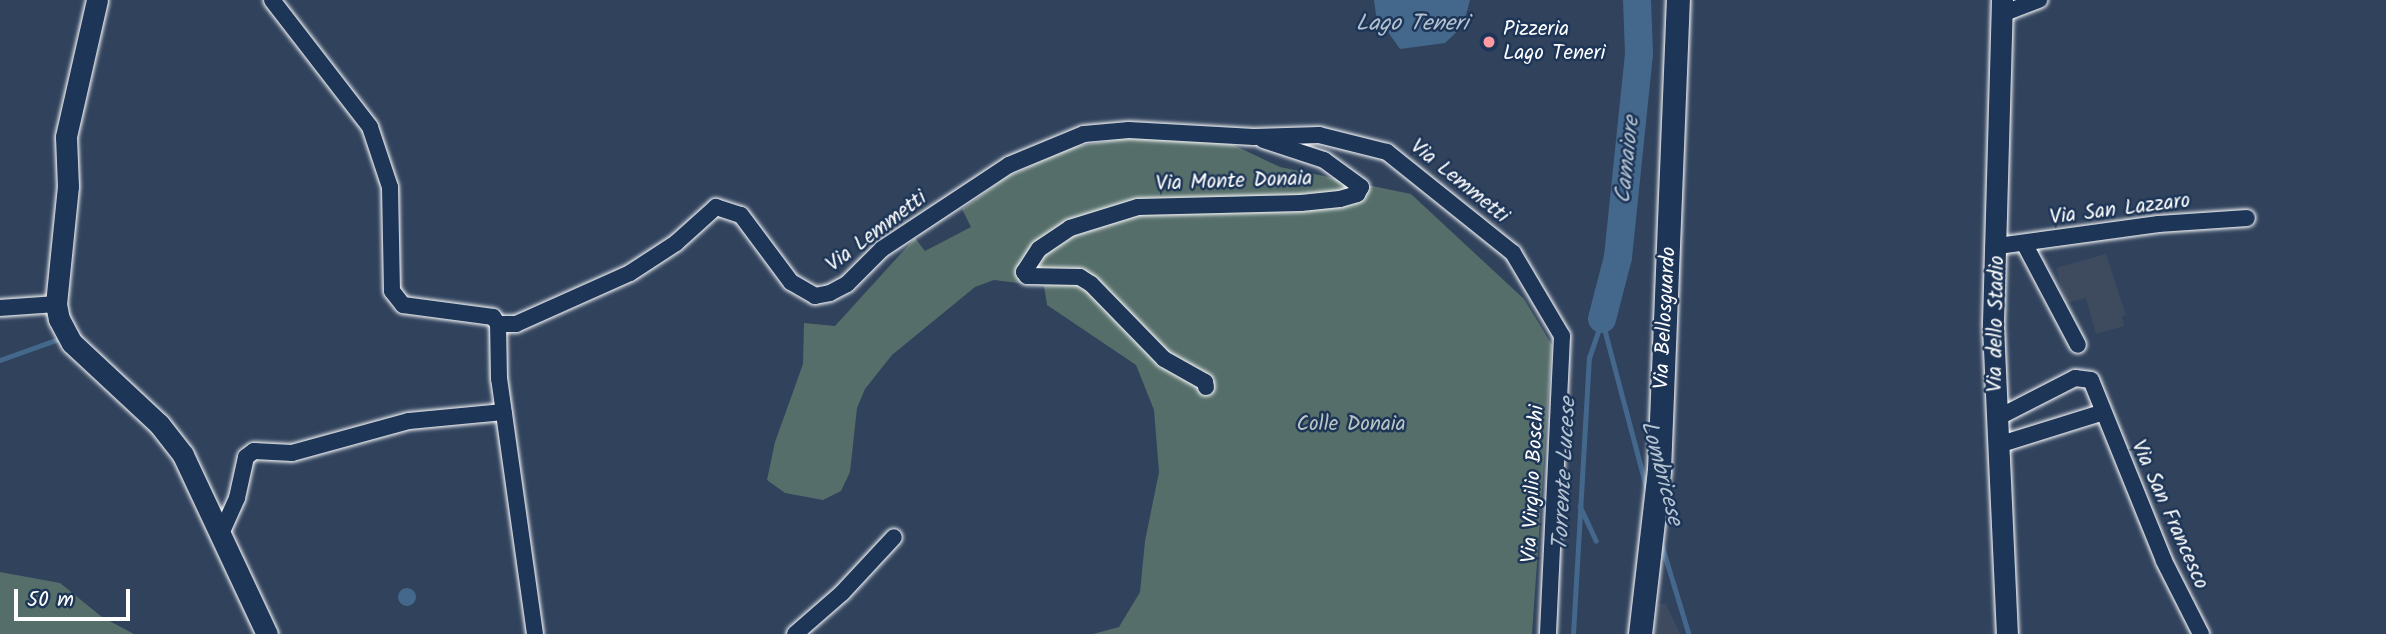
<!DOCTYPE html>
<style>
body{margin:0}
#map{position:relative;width:2386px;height:634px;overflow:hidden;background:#30425c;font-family:Kalam,sans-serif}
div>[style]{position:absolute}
.built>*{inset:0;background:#3e4b5f}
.green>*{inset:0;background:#556e6a}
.water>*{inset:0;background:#44688b}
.round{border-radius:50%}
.stream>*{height:4.5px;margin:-2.25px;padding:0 2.25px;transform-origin:2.25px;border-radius:2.25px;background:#44688b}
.river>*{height:28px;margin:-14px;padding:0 14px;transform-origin:14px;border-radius:14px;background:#44688b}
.roads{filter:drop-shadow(0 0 2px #fff) drop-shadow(0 0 2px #fff)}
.minor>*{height:16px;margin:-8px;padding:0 8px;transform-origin:8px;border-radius:8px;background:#1d3557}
.tertiary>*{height:21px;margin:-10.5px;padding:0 10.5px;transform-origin:10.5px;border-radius:10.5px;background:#1d3557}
.secondary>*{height:23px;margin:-11.5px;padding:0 11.5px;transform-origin:11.5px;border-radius:11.5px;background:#1d3557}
.dots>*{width:19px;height:19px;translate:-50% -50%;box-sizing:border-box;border:4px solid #1d3557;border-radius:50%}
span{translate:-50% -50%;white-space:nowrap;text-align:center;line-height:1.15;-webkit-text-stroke:5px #1d3557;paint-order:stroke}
.poi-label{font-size:21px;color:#fff}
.left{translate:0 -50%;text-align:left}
.street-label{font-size:21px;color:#fff}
.park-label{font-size:21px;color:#bbc5c3}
.water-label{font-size:23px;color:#b4c3d1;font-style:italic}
.scale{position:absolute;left:14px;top:589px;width:116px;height:32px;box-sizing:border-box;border:4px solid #fff;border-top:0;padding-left:9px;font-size:21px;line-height:24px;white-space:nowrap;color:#fff;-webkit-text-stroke:5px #1d3557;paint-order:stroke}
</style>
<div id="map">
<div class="built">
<div style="clip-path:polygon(2106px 254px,2126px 315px,2122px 316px,2124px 326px,2096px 334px,2086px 298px,2066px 303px,2056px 268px)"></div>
<div style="clip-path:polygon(1659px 604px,1666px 604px,1680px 634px,1653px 634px)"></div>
</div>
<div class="green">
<div style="clip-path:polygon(1128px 138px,1225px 141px,1280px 167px,1411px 194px,1524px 299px,1552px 345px,1532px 634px,1093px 634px,1119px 627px,1140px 592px,1145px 541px,1159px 472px,1154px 410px,1136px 365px,1047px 305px,1044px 286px,994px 280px,975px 287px,892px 355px,865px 389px,857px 408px,850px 472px,841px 491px,823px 500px,785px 493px,767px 480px,775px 442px,803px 364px,804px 323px,835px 326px,915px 238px,925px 251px,971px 227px,962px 209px,1008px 176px,1076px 146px)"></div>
<div style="clip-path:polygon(0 572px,60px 583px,102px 617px,134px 634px,0 634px)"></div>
</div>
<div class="water">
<div style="clip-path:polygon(1374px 0,1470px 0,1463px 26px,1445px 43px,1400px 49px,1376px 15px)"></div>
<div class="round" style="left:398px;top:588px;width:18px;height:18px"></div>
</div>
<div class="stream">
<div style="left:1602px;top:319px;width:176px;rotate:75.2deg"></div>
<div style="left:0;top:360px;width:63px;rotate:-19.6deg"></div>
<div style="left:1580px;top:506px;width:38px;rotate:65deg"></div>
<div style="left:1661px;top:542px;width:96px;rotate:73.1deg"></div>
<div style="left:1573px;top:634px;width:276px;rotate:-86.7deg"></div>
<div style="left:1589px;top:358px;width:40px;rotate:-71.1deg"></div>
</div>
<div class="river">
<div style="left:1602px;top:319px;width:64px;rotate:-75.5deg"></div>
<div style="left:1618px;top:257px;width:204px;rotate:-84.1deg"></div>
<div style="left:1639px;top:54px;width:54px;rotate:-92.1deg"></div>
</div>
<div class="roads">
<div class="minor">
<div style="left:272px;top:0;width:160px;rotate:52.3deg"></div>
<div style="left:370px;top:127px;width:63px;rotate:71.6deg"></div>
<div style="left:390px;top:187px;width:104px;rotate:88.9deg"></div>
<div style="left:392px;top:291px;width:18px;rotate:52deg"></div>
<div style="left:403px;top:305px;width:91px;rotate:7.6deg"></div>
<div style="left:493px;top:317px;width:9px;rotate:54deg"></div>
<div style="left:2002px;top:14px;width:40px;rotate:-21deg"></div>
<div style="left:2024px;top:243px;width:115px;rotate:62.1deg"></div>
<div style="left:1998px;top:246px;width:162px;rotate:-7.8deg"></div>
<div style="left:2159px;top:224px;width:88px;rotate:-3.9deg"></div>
<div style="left:0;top:308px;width:56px;rotate:-4.1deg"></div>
<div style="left:1206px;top:387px;width:5px;rotate:-101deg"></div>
<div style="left:1205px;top:382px;width:47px;rotate:-150.7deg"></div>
<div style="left:1164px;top:359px;width:105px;rotate:-134.2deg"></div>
<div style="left:1091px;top:284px;width:13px;rotate:-148deg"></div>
<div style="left:1080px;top:277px;width:53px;rotate:-178.9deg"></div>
<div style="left:1027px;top:276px;width:5px;rotate:-127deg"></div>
<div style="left:1024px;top:272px;width:27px;rotate:-57deg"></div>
<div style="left:1039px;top:249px;width:37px;rotate:-34deg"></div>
<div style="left:1070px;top:228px;width:71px;rotate:-17.2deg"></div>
<div style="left:1138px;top:207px;width:163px;rotate:-1.4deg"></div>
<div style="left:1301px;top:203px;width:39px;rotate:-6deg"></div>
<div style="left:1340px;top:199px;width:18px;rotate:-16deg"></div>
<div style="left:1357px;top:194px;width:8px;rotate:-60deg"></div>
<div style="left:1361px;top:187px;width:46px;rotate:-143.9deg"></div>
<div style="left:1324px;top:160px;width:64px;rotate:-161.8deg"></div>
<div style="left:1997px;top:418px;width:88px;rotate:-27.1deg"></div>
<div style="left:2075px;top:378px;width:16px;rotate:7deg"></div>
<div style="left:2091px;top:380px;width:195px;rotate:68deg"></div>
<div style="left:2164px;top:561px;width:82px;rotate:63.1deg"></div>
<div style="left:1998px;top:445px;width:108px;rotate:-17.3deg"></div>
<div style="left:220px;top:536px;width:42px;rotate:-65.9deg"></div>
<div style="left:237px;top:498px;width:42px;rotate:-77.6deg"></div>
<div style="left:246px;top:457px;width:10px;rotate:-37deg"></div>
<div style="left:254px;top:451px;width:38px;rotate:3deg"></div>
<div style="left:292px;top:453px;width:121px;rotate:-15.3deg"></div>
<div style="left:409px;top:421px;width:95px;rotate:-5.4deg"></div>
<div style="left:535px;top:634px;width:258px;rotate:-98deg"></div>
<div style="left:499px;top:379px;width:55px;rotate:-91deg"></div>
<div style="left:498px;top:324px;width:18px"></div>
<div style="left:516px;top:324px;width:125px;rotate:-24.1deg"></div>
<div style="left:630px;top:273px;width:55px;rotate:-33.1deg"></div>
<div style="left:676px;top:243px;width:54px;rotate:-42deg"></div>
<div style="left:716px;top:207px;width:26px;rotate:18deg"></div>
<div style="left:741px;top:215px;width:84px;rotate:53.3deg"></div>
<div style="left:791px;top:282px;width:28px;rotate:30deg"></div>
<div style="left:815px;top:296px;width:15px;rotate:-11deg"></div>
<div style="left:830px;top:293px;width:19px;rotate:-28deg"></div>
<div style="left:847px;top:284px;width:49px;rotate:-45deg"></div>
<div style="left:882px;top:249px;width:152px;rotate:-33.5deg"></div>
<div style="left:1009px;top:165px;width:81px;rotate:-22.5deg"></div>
<div style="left:1084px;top:134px;width:45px;rotate:-5.1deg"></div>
<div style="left:1129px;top:130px;width:125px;rotate:3.2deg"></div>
<div style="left:1254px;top:137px;width:65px;rotate:-1.8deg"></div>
<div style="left:1319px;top:135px;width:70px;rotate:14deg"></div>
<div style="left:1387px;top:152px;width:161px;rotate:38.7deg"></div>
<div style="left:1513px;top:253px;width:96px;rotate:59.4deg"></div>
<div style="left:1562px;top:336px;width:298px;rotate:92.7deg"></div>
<div style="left:795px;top:634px;width:62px;rotate:-41.1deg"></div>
<div style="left:842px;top:593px;width:76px;rotate:-47.1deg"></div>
</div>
<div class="tertiary">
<div style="left:97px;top:0;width:140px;rotate:102.8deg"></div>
<div style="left:66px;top:137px;width:49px;rotate:87.7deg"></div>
<div style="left:68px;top:186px;width:119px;rotate:95.8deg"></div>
<div style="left:56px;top:304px;width:15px;rotate:79deg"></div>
<div style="left:59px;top:319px;width:27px;rotate:62deg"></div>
<div style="left:72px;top:343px;width:119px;rotate:43deg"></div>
<div style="left:159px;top:424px;width:39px;rotate:52deg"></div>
<div style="left:183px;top:455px;width:198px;rotate:64.9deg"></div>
<div style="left:2002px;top:0;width:327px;rotate:91.6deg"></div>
<div style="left:1993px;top:327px;width:307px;rotate:87.4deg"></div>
</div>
<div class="secondary">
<div style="left:1640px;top:634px;width:165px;rotate:-83.4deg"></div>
<div style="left:1659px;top:470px;width:470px;rotate:-87.7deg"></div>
</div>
</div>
<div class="dots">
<div style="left:1489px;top:42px;background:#ff9aa2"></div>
</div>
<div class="poi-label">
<span class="left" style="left:1503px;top:42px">Pizzeria<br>Lago Teneri</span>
</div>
<div class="street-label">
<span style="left:1234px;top:182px;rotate:-2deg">Via Monte Donaia</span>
<span style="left:1459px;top:182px;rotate:39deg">Via Lemmetti</span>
<span style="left:2120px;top:210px;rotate:-7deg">Via San Lazzaro</span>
<span style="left:877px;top:232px;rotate:-37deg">Via Lemmetti</span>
<span style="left:1666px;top:318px;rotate:-87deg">Via Bellosguardo</span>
<span style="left:1997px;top:324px;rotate:-89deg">Via dello Stadio</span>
<span style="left:1534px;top:484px;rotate:-87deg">Via Virgilio Boschi</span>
<span style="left:2169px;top:515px;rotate:66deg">Via San Francesco</span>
</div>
<div class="park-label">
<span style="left:1351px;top:425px">Colle Donaia</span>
</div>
<div class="water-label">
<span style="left:1412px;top:24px">Lago Teneri</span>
<span style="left:1628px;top:160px;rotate:-84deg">Camaiore</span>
<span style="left:1661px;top:473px;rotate:75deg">Lombricese</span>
<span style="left:1565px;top:474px;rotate:-87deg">Torrente Lucese</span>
</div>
<div class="scale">50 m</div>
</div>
